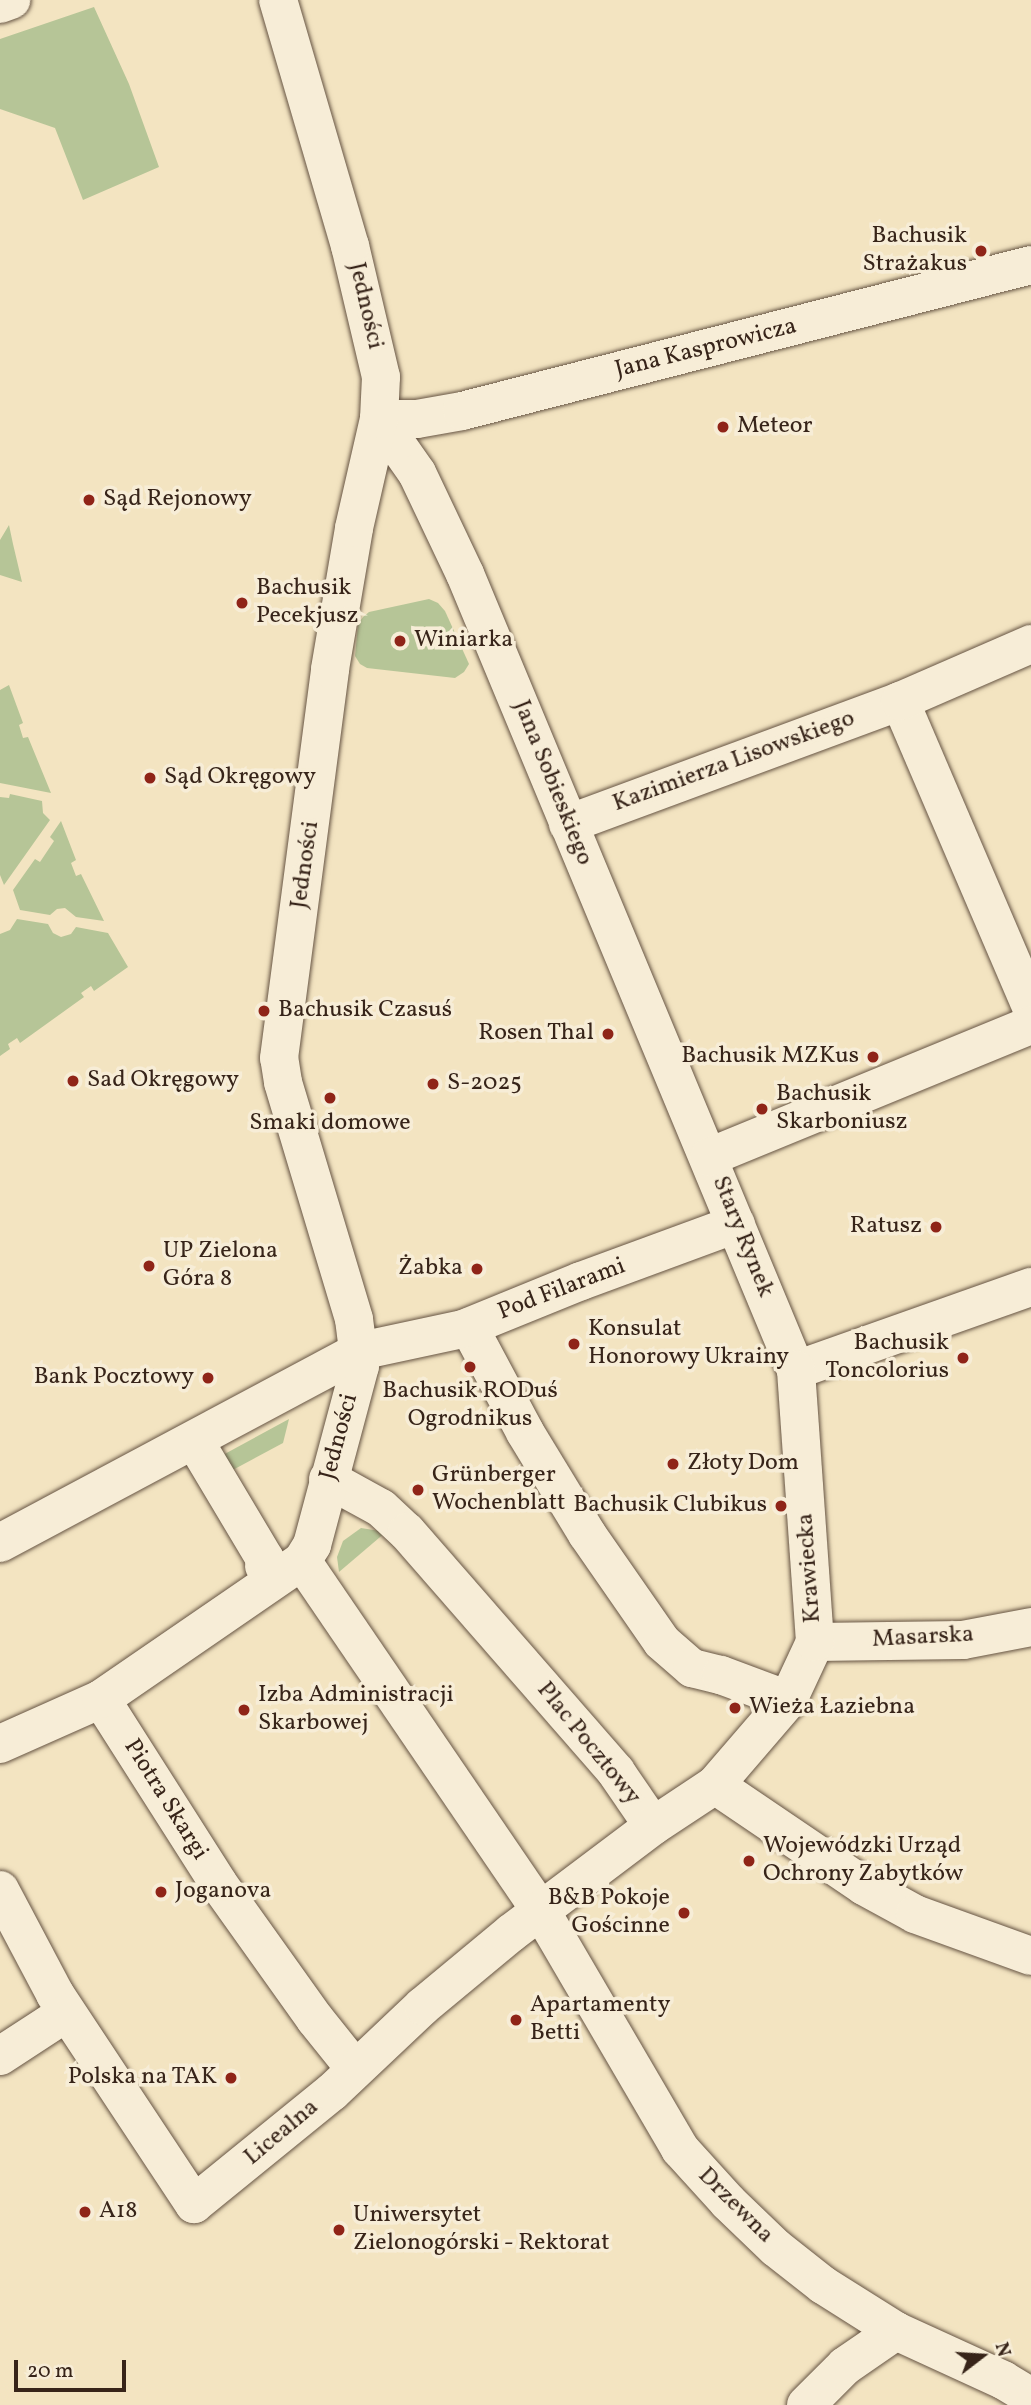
<!DOCTYPE html>
<meta charset="utf-8">
<style>
body{margin:0}
#map{position:relative;width:1031px;height:2405px;overflow:hidden;background:#f3e4c1;font-family:Vollkorn,serif}
div>[style]{position:absolute}
.green>*{inset:0;background:#b6c597}
.roads{filter:drop-shadow(0 0 2px #665443) drop-shadow(0 0 2px #665443)}
.minor>*{height:38px;margin:-19px;padding:0 19px;transform-origin:19px;border-radius:19px;background:#f7edd7}
.dots>*{width:19px;height:19px;translate:-50% -50%;box-sizing:border-box;border:4px solid #f7edd7;border-radius:50%}
span{translate:-50% -50%;white-space:nowrap;text-align:center;line-height:1.15;-webkit-text-stroke:7px #f7edd7;paint-order:stroke}
.poi-label{font-size:24px;color:#372419}
.right{translate:-100% -50%;text-align:right}
.left{translate:0 -50%;text-align:left}
.street-label{font-size:24px;color:#372419}
.north{position:absolute;left:947px;top:2321px;width:70px;height:70px;-webkit-text-stroke:5px #f7edd7;paint-order:stroke;rotate:73deg;font-size:19px;font-weight:700;line-height:28px;text-align:center;color:#372419}
.north::after{content:'';display:block;margin:auto;width:24px;height:32px;background:#372419;clip-path:polygon(50% 0,100% 100%,50% 72%,0 100%)}
.scale{position:absolute;left:14px;top:2360px;width:112px;height:32px;box-sizing:border-box;border:4px solid #372419;border-top:0;padding-left:9px;font-size:21px;line-height:24px;white-space:nowrap;color:#372419;-webkit-text-stroke:5px #f7edd7;paint-order:stroke}
</style>
<div id="map">
<div class="green">
<div style="clip-path:polygon(94px 7px,129px 84px,159px 167px,83px 200px,55px 128px,0 109px,0 39px)"></div>
<div style="clip-path:polygon(9px 525px,13px 544px,22px 582px,0 575px,0 540px)"></div>
<div style="clip-path:polygon(429px 599px,438px 603px,445px 611px,469px 664px,464px 672px,455px 678px,367px 668px,360px 664px,355px 656px,358px 624px,363px 617px,369px 612px)"></div>
<div style="clip-path:polygon(9px 685px,23px 723px,19px 725px,23px 738px,28px 737px,51px 793px,0 783px,0 690px)"></div>
<div style="clip-path:polygon(10px 794px,42px 801px,43px 813px,50px 820px,4px 885px,0 875px,0 797px,9px 798px)"></div>
<div style="clip-path:polygon(61px 821px,76px 860px,71px 863px,76px 876px,81px 874px,104px 921px,76px 917px,65px 908px,57px 909px,50px 915px,20px 910px,13px 890px,35px 859px,40px 862px,54px 841px,50px 837px)"></div>
<div style="clip-path:polygon(17px 919px,48px 924px,53px 933px,61px 937px,71px 934px,76px 927px,108px 933px,128px 967px,94px 991px,91px 986px,81px 993px,84px 997px,20px 1043px,17px 1038px,8px 1044px,10px 1049px,0 1056px,0 934px,10px 930px)"></div>
<div style="clip-path:polygon(289px 1419px,283px 1443px,229px 1472px,221px 1456px)"></div>
<div style="clip-path:polygon(361px 1528px,386px 1532px,339px 1572px,337px 1557px,343px 1541px)"></div>
</div>
<div class="roads">
<div class="minor">
<div style="left:0;top:4px;width:12px;rotate:-20deg"></div>
<div style="left:379px;top:419px;width:66px;rotate:54.9deg"></div>
<div style="left:417px;top:473px;width:112px;rotate:64.6deg"></div>
<div style="left:465px;top:574px;width:862px;rotate:67.42deg"></div>
<div style="left:796px;top:1370px;width:249px;rotate:-19.5deg"></div>
<div style="left:379px;top:419px;width:38px"></div>
<div style="left:417px;top:419px;width:46px;rotate:-10.1deg"></div>
<div style="left:462px;top:411px;width:587px;rotate:-14.39deg"></div>
<div style="left:900px;top:701px;width:332px;rotate:66.8deg"></div>
<div style="left:568px;top:824px;width:354px;rotate:-20.3deg"></div>
<div style="left:900px;top:701px;width:143px;rotate:-23.5deg"></div>
<div style="left:709px;top:1157px;width:348px;rotate:-22.3deg"></div>
<div style="left:469px;top:1327px;width:119px;rotate:61.9deg"></div>
<div style="left:525px;top:1432px;width:119px;rotate:58.7deg"></div>
<div style="left:587px;top:1534px;width:131px;rotate:55.2deg"></div>
<div style="left:662px;top:1642px;width:40px;rotate:41deg"></div>
<div style="left:692px;top:1668px;width:30px;rotate:14deg"></div>
<div style="left:721px;top:1675px;width:72px;rotate:20.5deg"></div>
<div style="left:194px;top:1440px;width:139px;rotate:59.2deg"></div>
<div style="left:265px;top:1559px;width:7px;rotate:98deg"></div>
<div style="left:328px;top:1479px;width:60px;rotate:28.7deg"></div>
<div style="left:381px;top:1508px;width:35px;rotate:43deg"></div>
<div style="left:407px;top:1532px;width:318px;rotate:48.9deg"></div>
<div style="left:616px;top:1772px;width:65px;rotate:55.6deg"></div>
<div style="left:0;top:1543px;width:408px;rotate:-28.1deg"></div>
<div style="left:360px;top:1351px;width:105px;rotate:-12.1deg"></div>
<div style="left:463px;top:1329px;width:127px;rotate:-22.1deg"></div>
<div style="left:581px;top:1281px;width:165px;rotate:-20.2deg"></div>
<div style="left:302px;top:1561px;width:424px;rotate:55.7deg"></div>
<div style="left:541px;top:1911px;width:276px;rotate:59.7deg"></div>
<div style="left:680px;top:2149px;width:72px;rotate:47.8deg"></div>
<div style="left:728px;top:2202px;width:66px;rotate:43.8deg"></div>
<div style="left:776px;top:2248px;width:60px;rotate:38.2deg"></div>
<div style="left:823px;top:2285px;width:86px;rotate:32.2deg"></div>
<div style="left:896px;top:2331px;width:118px;rotate:24.6deg"></div>
<div style="left:1003px;top:2380px;width:33px;rotate:31deg"></div>
<div style="left:815px;top:1642px;width:148px;rotate:-0.8deg"></div>
<div style="left:963px;top:1640px;width:69px;rotate:-10.8deg"></div>
<div style="left:101px;top:1699px;width:218px;rotate:57.5deg"></div>
<div style="left:218px;top:1883px;width:167px;rotate:54.5deg"></div>
<div style="left:315px;top:2019px;width:64px;rotate:51.3deg"></div>
<div style="left:0;top:1744px;width:111px;rotate:-24deg"></div>
<div style="left:101px;top:1699px;width:244px;rotate:-34.5deg"></div>
<div style="left:302px;top:1561px;width:19px;rotate:-58deg"></div>
<div style="left:312px;top:1545px;width:185px;rotate:-75deg"></div>
<div style="left:360px;top:1366px;width:47px;rotate:-97.3deg"></div>
<div style="left:354px;top:1319px;width:247px;rotate:-106.7deg"></div>
<div style="left:283px;top:1082px;width:24px;rotate:-99deg"></div>
<div style="left:279px;top:1058px;width:392px;rotate:-82.5deg"></div>
<div style="left:330px;top:669px;width:143px;rotate:-80.3deg"></div>
<div style="left:354px;top:528px;width:112px;rotate:-77.1deg"></div>
<div style="left:379px;top:419px;width:42px;rotate:-87.3deg"></div>
<div style="left:381px;top:377px;width:135px;rotate:-103.3deg"></div>
<div style="left:350px;top:246px;width:256px;rotate:-106.3deg"></div>
<div style="left:715px;top:1785px;width:180px;rotate:34.1deg"></div>
<div style="left:864px;top:1886px;width:58px;rotate:28.8deg"></div>
<div style="left:915px;top:1914px;width:123px;rotate:19.9deg"></div>
<div style="left:0;top:1890px;width:118px;rotate:62.1deg"></div>
<div style="left:55px;top:1994px;width:252px;rotate:56.5deg"></div>
<div style="left:194px;top:2204px;width:178px;rotate:-39.1deg"></div>
<div style="left:332px;top:2092px;width:125px;rotate:-43.4deg"></div>
<div style="left:423px;top:2006px;width:114px;rotate:-39.7deg"></div>
<div style="left:511px;top:1933px;width:178px;rotate:-37deg"></div>
<div style="left:653px;top:1826px;width:74px;rotate:-33.5deg"></div>
<div style="left:715px;top:1785px;width:112px;rotate:-49.3deg"></div>
<div style="left:788px;top:1700px;width:64px;rotate:-65deg"></div>
<div style="left:815px;top:1642px;width:273px;rotate:-94deg"></div>
<div style="left:0;top:2056px;width:79px;rotate:-33.1deg"></div>
<div style="left:806px;top:2405px;width:55px;rotate:-45deg"></div>
<div style="left:845px;top:2366px;width:62px;rotate:-34.5deg"></div>
</div>
</div>
<div class="dots">
<div style="left:981px;top:251px;background:#8f2418"></div>
<div style="left:723px;top:427px;background:#8f2418"></div>
<div style="left:89px;top:500px;background:#8f2418"></div>
<div style="left:242px;top:603px;background:#8f2418"></div>
<div style="left:400px;top:641px;background:#8f2418"></div>
<div style="left:150px;top:778px;background:#8f2418"></div>
<div style="left:264px;top:1011px;background:#8f2418"></div>
<div style="left:608px;top:1034px;background:#8f2418"></div>
<div style="left:873px;top:1057px;background:#8f2418"></div>
<div style="left:73px;top:1081px;background:#8f2418"></div>
<div style="left:433px;top:1084px;background:#8f2418"></div>
<div style="left:330px;top:1098px;background:#8f2418"></div>
<div style="left:762px;top:1109px;background:#8f2418"></div>
<div style="left:936px;top:1227px;background:#8f2418"></div>
<div style="left:149px;top:1266px;background:#8f2418"></div>
<div style="left:477px;top:1269px;background:#8f2418"></div>
<div style="left:574px;top:1344px;background:#8f2418"></div>
<div style="left:963px;top:1358px;background:#8f2418"></div>
<div style="left:470px;top:1367px;background:#8f2418"></div>
<div style="left:208px;top:1378px;background:#8f2418"></div>
<div style="left:673px;top:1464px;background:#8f2418"></div>
<div style="left:418px;top:1490px;background:#8f2418"></div>
<div style="left:781px;top:1506px;background:#8f2418"></div>
<div style="left:735px;top:1708px;background:#8f2418"></div>
<div style="left:244px;top:1710px;background:#8f2418"></div>
<div style="left:749px;top:1861px;background:#8f2418"></div>
<div style="left:161px;top:1892px;background:#8f2418"></div>
<div style="left:684px;top:1913px;background:#8f2418"></div>
<div style="left:516px;top:2020px;background:#8f2418"></div>
<div style="left:231px;top:2078px;background:#8f2418"></div>
<div style="left:85px;top:2212px;background:#8f2418"></div>
<div style="left:339px;top:2230px;background:#8f2418"></div>
</div>
<div class="poi-label">
<span class="right" style="left:967px;top:251px">Bachusik<br>Strażakus</span>
<span class="left" style="left:737px;top:427px">Meteor</span>
<span class="left" style="left:103px;top:500px">Sąd Rejonowy</span>
<span class="left" style="left:256px;top:603px">Bachusik<br>Pecekjusz</span>
<span class="left" style="left:414px;top:641px">Winiarka</span>
<span class="left" style="left:164px;top:778px">Sąd Okręgowy</span>
<span class="left" style="left:278px;top:1011px">Bachusik Czasuś</span>
<span class="right" style="left:594px;top:1034px">Rosen Thal</span>
<span class="right" style="left:859px;top:1057px">Bachusik MZKus</span>
<span class="left" style="left:87px;top:1081px">Sad Okręgowy</span>
<span class="left" style="left:447px;top:1084px">S-2025</span>
<span class="left" style="left:776px;top:1109px">Bachusik<br>Skarboniusz</span>
<span style="left:330px;top:1124px">Smaki domowe</span>
<span class="right" style="left:922px;top:1227px">Ratusz</span>
<span class="left" style="left:163px;top:1266px">UP Zielona<br>Góra 8</span>
<span class="right" style="left:463px;top:1269px">Żabka</span>
<span class="left" style="left:588px;top:1344px">Konsulat<br>Honorowy Ukrainy</span>
<span class="right" style="left:949px;top:1358px">Bachusik<br>Toncolorius</span>
<span class="right" style="left:194px;top:1378px">Bank Pocztowy</span>
<span style="left:470px;top:1406px">Bachusik RODuś<br>Ogrodnikus</span>
<span class="left" style="left:687px;top:1464px">Złoty Dom</span>
<span class="left" style="left:432px;top:1490px">Grünberger<br>Wochenblatt</span>
<span class="right" style="left:767px;top:1506px">Bachusik Clubikus</span>
<span class="left" style="left:258px;top:1710px">Izba Administracji<br>Skarbowej</span>
<span class="left" style="left:749px;top:1708px">Wieża Łaziebna</span>
<span class="left" style="left:763px;top:1861px">Wojewódzki Urząd<br>Ochrony Zabytków</span>
<span class="left" style="left:175px;top:1892px">Joganova</span>
<span class="right" style="left:670px;top:1913px">B&amp;B Pokoje<br>Gościnne</span>
<span class="left" style="left:530px;top:2020px">Apartamenty<br>Betti</span>
<span class="right" style="left:217px;top:2078px">Polska na TAK</span>
<span class="left" style="left:99px;top:2212px">A18</span>
<span class="left" style="left:353px;top:2230px">Uniwersytet<br>Zielonogórski - Rektorat</span>
</div>
<div class="street-label">
<span style="left:365px;top:306px;rotate:77deg">Jedności</span>
<span style="left:706px;top:349px;rotate:-14deg">Jana Kasprowicza</span>
<span style="left:734px;top:762px;rotate:-20deg">Kazimierza Lisowskiego</span>
<span style="left:552px;top:783px;rotate:68deg">Jana Sobieskiego</span>
<span style="left:306px;top:865px;rotate:-82deg">Jedności</span>
<span style="left:742px;top:1237px;rotate:68deg">Stary Rynek</span>
<span style="left:562px;top:1290px;rotate:-21deg">Pod Filarami</span>
<span style="left:340px;top:1437px;rotate:-75deg">Jedności</span>
<span style="left:810px;top:1568px;rotate:-94deg">Krawiecka</span>
<span style="left:923px;top:1638px;rotate:-3deg">Masarska</span>
<span style="left:588px;top:1744px;rotate:51deg">Plac Pocztowy</span>
<span style="left:165px;top:1800px;rotate:58deg">Piotra Skargi</span>
<span style="left:282px;top:2133px;rotate:-40deg">Licealna</span>
<span style="left:735px;top:2206px;rotate:45deg">Drzewna</span>
</div>
<div class="north">N</div>
<div class="scale">20 m</div>
</div>
